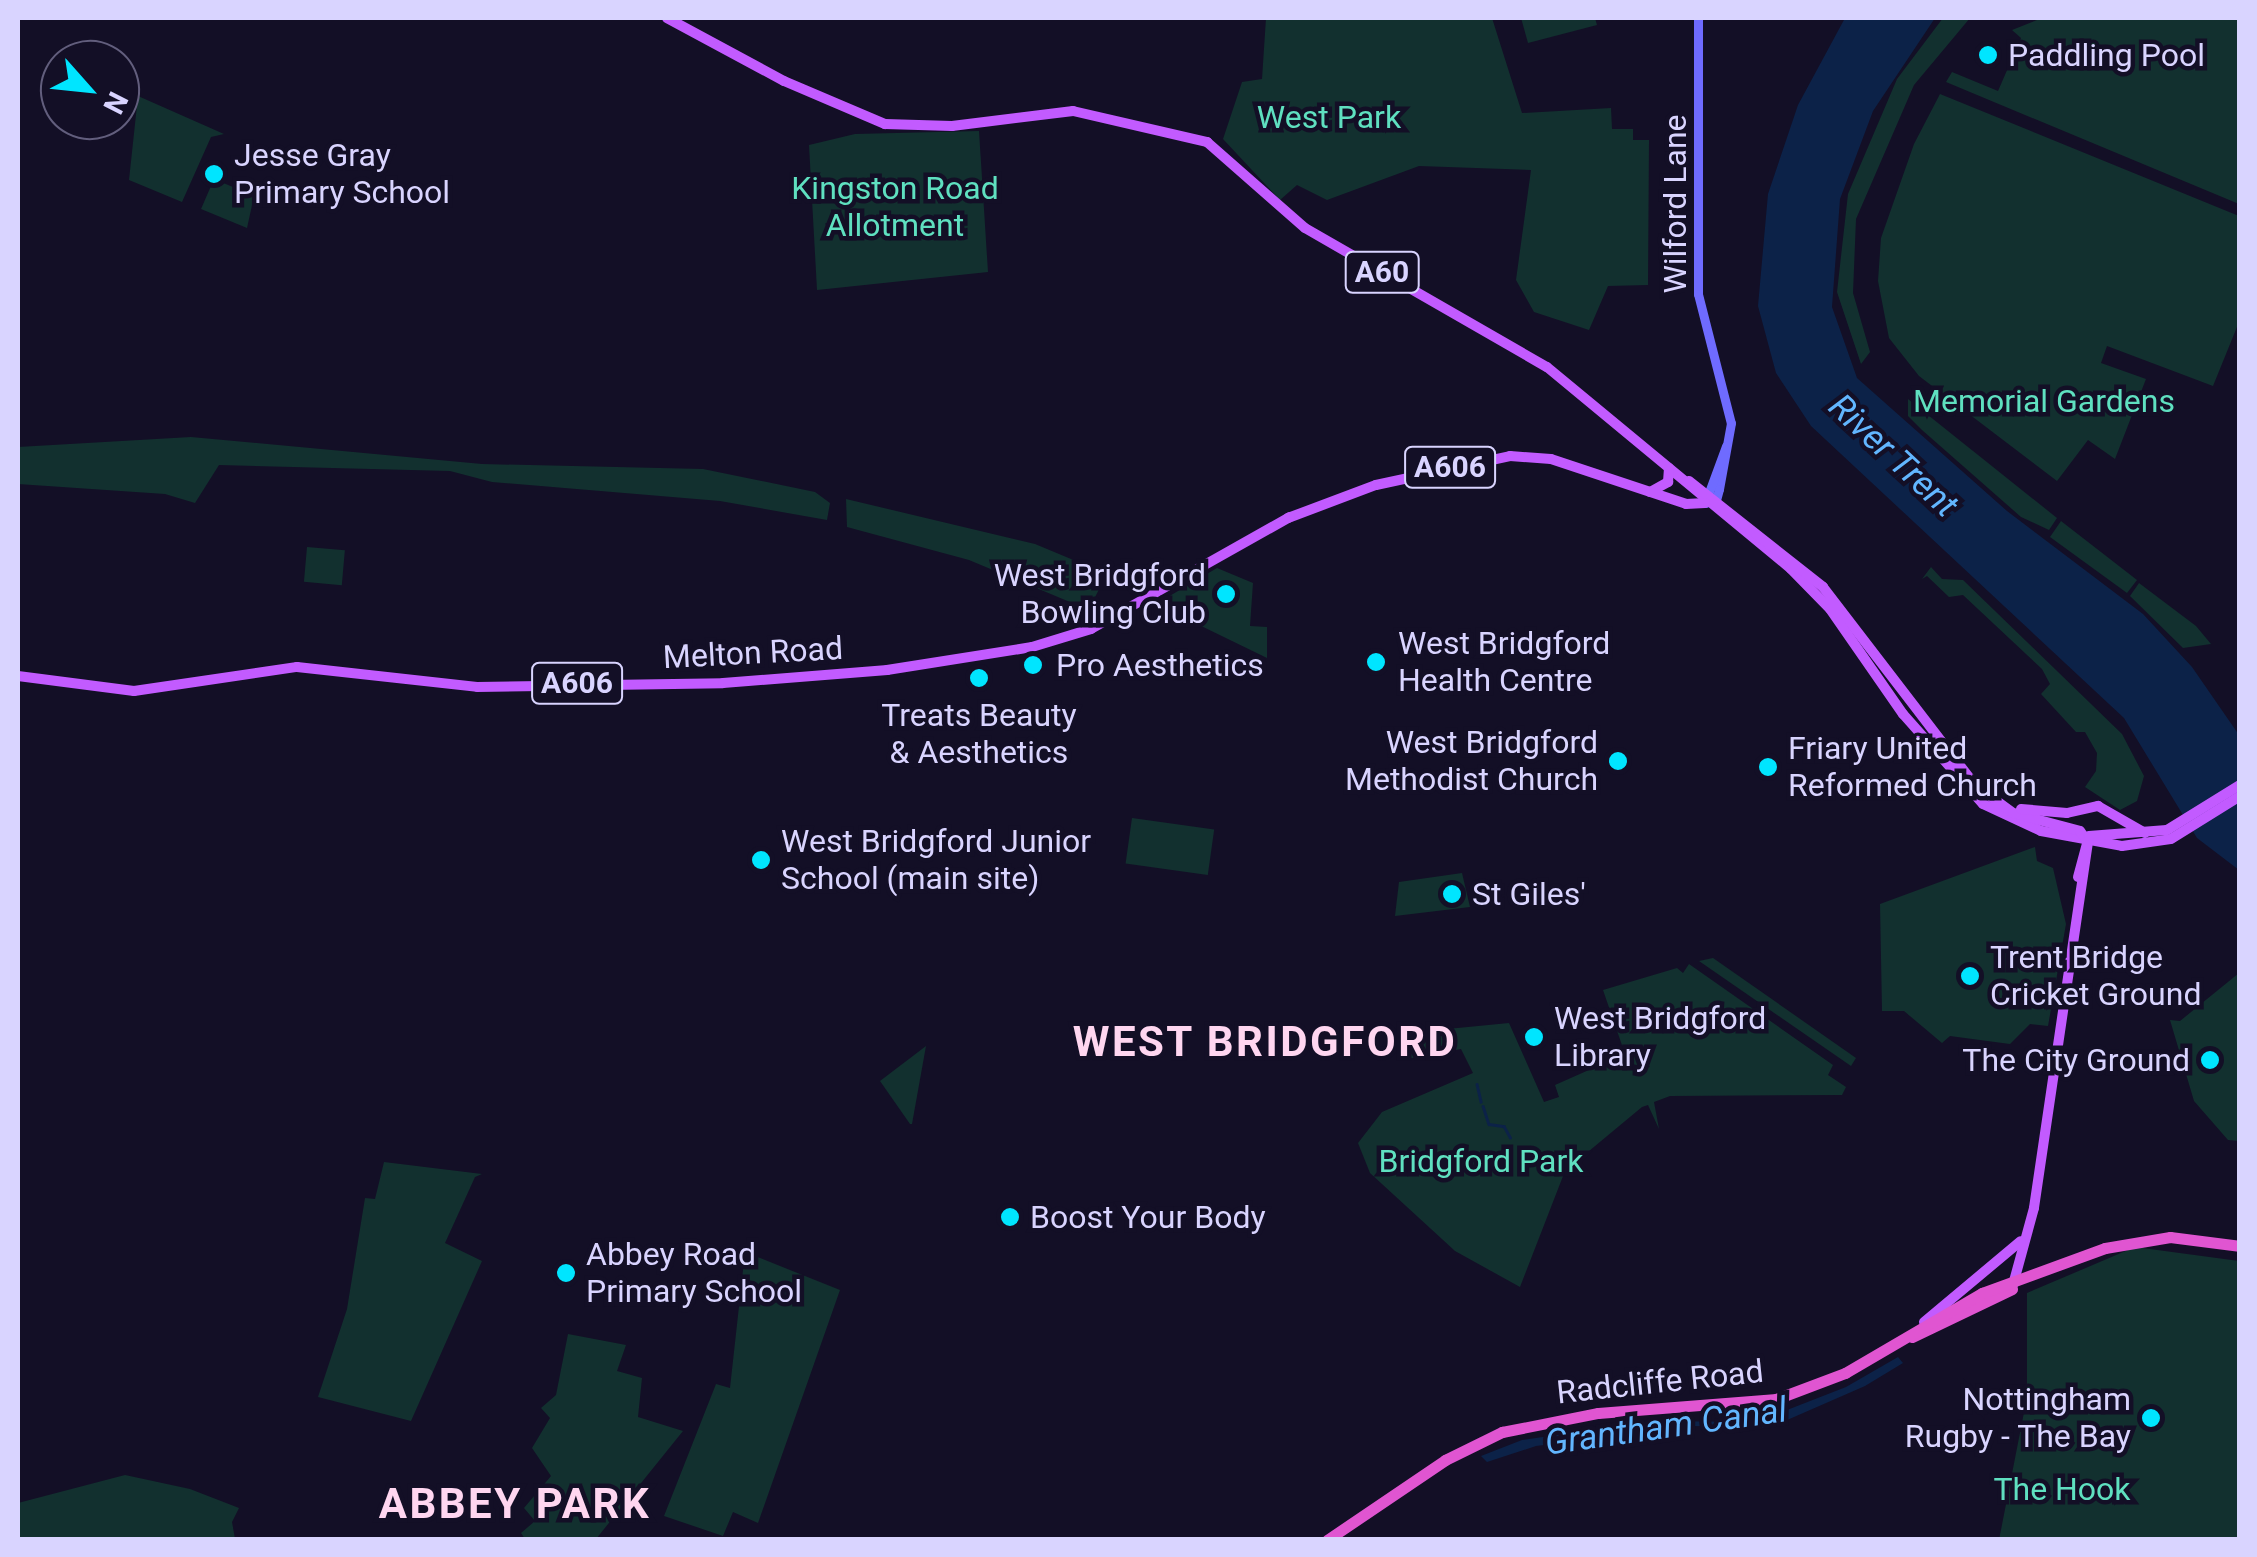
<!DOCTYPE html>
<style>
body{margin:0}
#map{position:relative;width:2257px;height:1557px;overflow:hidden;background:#130f26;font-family:Roboto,sans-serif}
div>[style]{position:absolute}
.green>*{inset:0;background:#12302f;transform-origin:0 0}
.water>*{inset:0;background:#0c2248}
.stream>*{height:2.5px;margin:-1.25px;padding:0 1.25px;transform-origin:1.25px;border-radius:1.25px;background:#0c2248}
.secondary>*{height:9px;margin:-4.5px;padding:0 4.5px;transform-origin:4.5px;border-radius:4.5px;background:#6f6bff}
.primary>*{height:10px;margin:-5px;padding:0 5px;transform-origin:5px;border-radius:5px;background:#c25bff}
.trunk>*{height:11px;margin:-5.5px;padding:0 5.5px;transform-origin:5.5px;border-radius:5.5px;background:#e055d1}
.dots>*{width:28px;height:28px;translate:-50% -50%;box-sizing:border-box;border:5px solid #130f26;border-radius:50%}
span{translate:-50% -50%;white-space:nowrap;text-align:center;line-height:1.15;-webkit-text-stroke:9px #130f26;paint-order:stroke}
.shield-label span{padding:2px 8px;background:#130f26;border:2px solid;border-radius:8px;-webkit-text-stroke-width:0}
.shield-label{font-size:30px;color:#d9d4ff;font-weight:700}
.poi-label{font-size:32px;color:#d9d4ff}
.left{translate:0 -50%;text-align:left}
.right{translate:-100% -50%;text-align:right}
.park-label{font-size:32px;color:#5fe0c0}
.street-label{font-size:32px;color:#d9d4ff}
.water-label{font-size:35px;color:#62b6ff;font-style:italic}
.district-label{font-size:42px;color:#ffd6f0;font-weight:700;letter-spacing:2.5px}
.frame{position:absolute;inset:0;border:20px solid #d9d4ff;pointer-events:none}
.north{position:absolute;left:40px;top:40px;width:100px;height:100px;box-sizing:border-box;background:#130f26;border:2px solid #625e7d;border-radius:50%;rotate:117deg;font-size:28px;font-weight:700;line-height:40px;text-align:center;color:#d9d4ff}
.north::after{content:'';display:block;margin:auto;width:35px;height:45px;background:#00e5ff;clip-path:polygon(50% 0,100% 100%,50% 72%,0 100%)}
</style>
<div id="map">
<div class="green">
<div style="clip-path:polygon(1266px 18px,1492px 18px,1522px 113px,1611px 108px,1612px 129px,1633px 129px,1633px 140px,1649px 140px,1648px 285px,1608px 286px,1589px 330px,1534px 312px,1516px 280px,1531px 170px,1419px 166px,1327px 200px,1297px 185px,1280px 200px,1223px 139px,1242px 82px,1262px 79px)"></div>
<div style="clip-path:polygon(1521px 18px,1595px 18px,1597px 25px,1528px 43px)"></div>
<div style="clip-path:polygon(1943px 18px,1970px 18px,1914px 85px,1856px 219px,1853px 293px,1870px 352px,1861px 364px,1837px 292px,1848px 194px,1897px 79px)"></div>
<div style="clip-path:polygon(2042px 18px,2239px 18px,2239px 204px,1946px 82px,1952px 72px,1998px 91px,2021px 38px,2012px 30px)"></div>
<div style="clip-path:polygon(1940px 94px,2239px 216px,2239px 322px,2213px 386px,2107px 346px,2101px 363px,2146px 379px,2115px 459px,2088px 440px,2057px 481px,1919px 376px,1889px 338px,1878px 281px,1881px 238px,1914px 144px)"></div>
<div style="clip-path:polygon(138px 96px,224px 134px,211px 137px,182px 202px,129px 180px)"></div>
<div style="clip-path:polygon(979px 131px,988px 272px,817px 290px,809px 145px,855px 134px)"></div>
<div style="clip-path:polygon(214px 179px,254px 196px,247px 228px,201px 209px)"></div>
<div style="clip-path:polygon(1908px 399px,2057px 518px,2049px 530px,2021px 517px,1922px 430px,1908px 416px)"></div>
<div style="clip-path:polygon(191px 437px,482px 464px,703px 469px,815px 492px,830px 503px,827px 520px,720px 501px,492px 482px,450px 471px,219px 465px,195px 503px,165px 494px,18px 484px,18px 447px)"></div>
<div style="clip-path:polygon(846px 499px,1035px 544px,1107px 574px,1093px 601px,1106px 609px,1101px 615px,969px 560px,847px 527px)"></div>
<div style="clip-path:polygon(2061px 521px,2137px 580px,2127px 593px,2050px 537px)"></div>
<div style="left:307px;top:547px;width:38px;height:35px;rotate:5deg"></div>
<div style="clip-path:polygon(1931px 567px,1942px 579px,1963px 580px,2122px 734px,2144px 776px,2137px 801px,2120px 810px,2085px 787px,2096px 771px,2097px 753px,2085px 732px,2076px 732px,2041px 694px,2050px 684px,2042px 669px,1963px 595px,1949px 597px,1927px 576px,1922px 579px)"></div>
<div style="clip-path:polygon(1217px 568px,1253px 583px,1250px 626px,1267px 627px,1267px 658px,1156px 604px)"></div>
<div style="clip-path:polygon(2139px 583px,2196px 626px,2211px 644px,2183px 648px,2130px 596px)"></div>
<div style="left:1132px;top:818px;width:83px;height:46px;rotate:8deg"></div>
<div style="clip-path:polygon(2035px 847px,2037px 861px,2053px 868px,2066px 924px,2048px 1026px,2030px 1024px,2010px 1044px,1950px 1036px,1942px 1043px,1904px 1011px,1882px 1011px,1880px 904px)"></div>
<div style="clip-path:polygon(1462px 873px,1470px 907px,1395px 916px,1399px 882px)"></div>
<div style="clip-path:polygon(1713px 958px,1856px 1058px,1851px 1066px,1699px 961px)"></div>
<div style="clip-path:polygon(1689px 964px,1833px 1065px,1828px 1075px,1846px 1087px,1842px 1095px,1670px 1096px,1654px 1102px,1659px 1129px,1648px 1105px,1642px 1107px,1565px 1171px,1520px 1287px,1455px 1251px,1370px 1173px,1358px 1143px,1382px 1112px,1473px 1073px,1461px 1049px,1401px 1060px,1396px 1034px,1509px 1023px,1544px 1102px,1559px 1097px,1555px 1085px,1625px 1054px,1603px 990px,1677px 968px,1683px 973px)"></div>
<div style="clip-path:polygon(2239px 973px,2239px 1141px,2228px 1140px,2194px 1101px,2170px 1020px,2180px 1021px)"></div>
<div style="clip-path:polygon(926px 1046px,912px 1124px,910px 1124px,880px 1081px)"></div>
<div style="clip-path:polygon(384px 1162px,482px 1174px,475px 1177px,445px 1243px,482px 1261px,411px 1421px,318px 1397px,347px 1309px,365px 1198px,375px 1199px)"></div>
<div style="clip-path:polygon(2135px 1247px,2239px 1261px,2239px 1539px,1999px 1540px,2027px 1397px,2027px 1293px)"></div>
<div style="clip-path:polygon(745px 1252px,840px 1290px,758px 1523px,733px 1512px,723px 1536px,664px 1516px,716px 1384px,730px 1388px)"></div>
<div style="clip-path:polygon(568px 1334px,626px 1345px,617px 1371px,642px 1378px,638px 1417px,683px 1431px,596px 1539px,525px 1539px,521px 1533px,535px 1521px,524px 1508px,551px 1476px,532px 1448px,550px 1418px,541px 1408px,556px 1395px)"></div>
<div style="clip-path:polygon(125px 1475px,190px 1489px,239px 1508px,232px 1522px,235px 1539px,18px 1539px,18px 1503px)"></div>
</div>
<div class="water">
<div style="clip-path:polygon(1845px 18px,1935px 18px,1873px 111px,1840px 199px,1832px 307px,1857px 378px,2007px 511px,2143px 614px,2192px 667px,2239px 735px,2239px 870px,2197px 838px,2124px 718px,1811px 426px,1776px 373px,1758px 306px,1768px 194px,1798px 105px)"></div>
<div style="clip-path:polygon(1898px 1357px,1903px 1363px,1865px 1386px,1769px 1428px,1694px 1426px,1536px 1446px,1487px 1462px,1481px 1456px,1522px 1440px,1652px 1421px,1756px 1422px,1846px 1387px)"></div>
</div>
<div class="stream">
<div style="left:1477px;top:1084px;width:18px;rotate:77deg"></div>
<div style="left:1483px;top:1106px;width:19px;rotate:72deg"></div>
<div style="left:1489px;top:1124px;width:15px;rotate:8deg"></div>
<div style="left:1504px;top:1126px;width:13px;rotate:61deg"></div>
</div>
<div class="secondary">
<div style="left:1698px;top:18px;width:276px;rotate:90deg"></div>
<div style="left:1698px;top:294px;width:133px;rotate:75.7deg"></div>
<div style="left:1731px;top:423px;width:67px;rotate:100.3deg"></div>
<div style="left:1719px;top:489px;width:11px;rotate:105deg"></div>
<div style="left:1716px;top:500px;width:11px;rotate:165deg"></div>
<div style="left:1705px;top:503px;width:61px;rotate:-69.8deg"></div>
</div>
<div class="primary">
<div style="left:667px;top:18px;width:133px;rotate:28.3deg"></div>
<div style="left:784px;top:81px;width:110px;rotate:23.1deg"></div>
<div style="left:885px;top:124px;width:67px;rotate:1.7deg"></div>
<div style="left:952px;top:126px;width:122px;rotate:-7.1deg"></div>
<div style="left:1073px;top:111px;width:138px;rotate:13deg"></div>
<div style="left:1207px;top:142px;width:130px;rotate:41.3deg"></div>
<div style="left:1305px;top:228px;width:279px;rotate:29.9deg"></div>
<div style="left:1547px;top:367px;width:317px;rotate:39.6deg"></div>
<div style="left:1791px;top:569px;width:56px;rotate:45.7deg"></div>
<div style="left:1830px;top:609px;width:128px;rotate:55.2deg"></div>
<div style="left:1903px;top:714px;width:120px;rotate:48.4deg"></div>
<div style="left:1983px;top:804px;width:64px;rotate:25deg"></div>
<div style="left:2041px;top:831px;width:82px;rotate:10.5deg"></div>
<div style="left:2122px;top:846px;width:49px;rotate:-8.1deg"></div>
<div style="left:2171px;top:839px;width:81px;rotate:-31.9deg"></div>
<div style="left:1689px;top:481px;width:171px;rotate:38.3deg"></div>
<div style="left:1823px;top:587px;width:250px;rotate:52.5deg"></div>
<div style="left:1975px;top:785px;width:47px;rotate:36.4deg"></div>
<div style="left:2013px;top:813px;width:69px;rotate:15deg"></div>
<div style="left:2080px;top:831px;width:14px;rotate:54deg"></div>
<div style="left:2088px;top:842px;width:370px;rotate:98.4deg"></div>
<div style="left:2034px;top:1208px;width:80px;rotate:105.3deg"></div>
<div style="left:1650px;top:492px;width:21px;rotate:-29deg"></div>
<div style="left:1668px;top:482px;width:14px;rotate:-86deg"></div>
<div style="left:1288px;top:518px;width:94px;rotate:-20.6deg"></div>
<div style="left:1376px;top:485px;width:137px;rotate:-12.2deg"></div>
<div style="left:1510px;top:456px;width:41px;rotate:4.2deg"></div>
<div style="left:1551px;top:459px;width:142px;rotate:18.4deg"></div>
<div style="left:1686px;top:504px;width:19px;rotate:-3deg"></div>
<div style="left:18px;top:676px;width:117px;rotate:7.4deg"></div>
<div style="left:134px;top:691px;width:165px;rotate:-8.4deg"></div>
<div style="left:297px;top:667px;width:181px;rotate:6.3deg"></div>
<div style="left:477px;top:687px;width:246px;rotate:-0.9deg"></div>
<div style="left:723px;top:683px;width:165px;rotate:-4.5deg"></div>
<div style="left:887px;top:670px;width:147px;rotate:-9deg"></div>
<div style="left:1032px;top:647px;width:62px;rotate:-17deg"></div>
<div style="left:1091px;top:629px;width:228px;rotate:-29.4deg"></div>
<div style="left:2021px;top:809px;width:46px;rotate:5deg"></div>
<div style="left:2067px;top:813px;width:32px;rotate:-13deg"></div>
<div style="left:2098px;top:806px;width:54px;rotate:29.9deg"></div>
<div style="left:2078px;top:877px;width:42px;rotate:-75deg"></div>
<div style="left:2089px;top:836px;width:78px;rotate:-4.4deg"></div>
<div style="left:2167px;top:830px;width:86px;rotate:-31.7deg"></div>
<div style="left:1924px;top:1322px;width:126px;rotate:-39.9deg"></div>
</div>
<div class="trunk">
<div style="left:1912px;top:1337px;width:111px;rotate:-25.6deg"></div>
<div style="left:1327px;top:1540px;width:143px;rotate:-34.1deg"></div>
<div style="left:1445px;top:1460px;width:64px;rotate:-26.2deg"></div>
<div style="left:1502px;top:1432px;width:98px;rotate:-11.2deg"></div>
<div style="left:1598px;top:1413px;width:179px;rotate:-4.5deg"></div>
<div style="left:1776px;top:1399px;width:74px;rotate:-20.6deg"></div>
<div style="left:1845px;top:1373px;width:159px;rotate:-30.3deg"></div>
<div style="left:1982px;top:1293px;width:131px;rotate:-20.1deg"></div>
<div style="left:2105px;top:1248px;width:66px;rotate:-9.6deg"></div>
<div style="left:2170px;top:1237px;width:71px;rotate:7.3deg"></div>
</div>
<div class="dots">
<div style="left:1988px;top:55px;background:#00e5ff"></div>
<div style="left:214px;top:174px;background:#00e5ff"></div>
<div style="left:1226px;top:594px;background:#00e5ff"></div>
<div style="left:1376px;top:662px;background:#00e5ff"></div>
<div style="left:1033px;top:665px;background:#00e5ff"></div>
<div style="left:979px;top:678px;background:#00e5ff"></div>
<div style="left:1618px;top:761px;background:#00e5ff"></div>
<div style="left:1768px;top:767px;background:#00e5ff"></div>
<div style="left:761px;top:860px;background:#00e5ff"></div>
<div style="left:1452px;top:894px;background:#00e5ff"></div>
<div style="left:1970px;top:976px;background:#00e5ff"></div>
<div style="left:1534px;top:1037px;background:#00e5ff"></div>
<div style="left:2210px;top:1060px;background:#00e5ff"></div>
<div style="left:1010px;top:1217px;background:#00e5ff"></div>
<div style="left:566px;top:1273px;background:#00e5ff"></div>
<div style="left:2151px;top:1418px;background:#00e5ff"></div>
</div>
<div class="shield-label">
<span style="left:1382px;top:272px">A60</span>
<span style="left:1450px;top:467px">A606</span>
<span style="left:577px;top:683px">A606</span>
</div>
<div class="poi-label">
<span class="left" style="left:2008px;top:55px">Paddling Pool</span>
<span class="left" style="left:234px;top:174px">Jesse Gray<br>Primary School</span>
<span class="right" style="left:1206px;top:594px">West Bridgford<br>Bowling Club</span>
<span class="left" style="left:1398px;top:662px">West Bridgford<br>Health Centre</span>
<span class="left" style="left:1056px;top:665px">Pro Aesthetics</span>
<span style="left:979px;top:734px">Treats Beauty<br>&amp; Aesthetics</span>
<span class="right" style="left:1598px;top:761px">West Bridgford<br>Methodist Church</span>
<span class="left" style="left:1788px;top:767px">Friary United<br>Reformed Church</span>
<span class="left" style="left:781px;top:860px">West Bridgford Junior<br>School (main site)</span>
<span class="left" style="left:1472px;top:894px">St Giles'</span>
<span class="left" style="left:1990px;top:976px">Trent Bridge<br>Cricket Ground</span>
<span class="left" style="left:1554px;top:1037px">West Bridgford<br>Library</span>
<span class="right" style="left:2190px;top:1060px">The City Ground</span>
<span class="left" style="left:1030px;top:1217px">Boost Your Body</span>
<span class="left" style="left:586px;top:1273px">Abbey Road<br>Primary School</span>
<span class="right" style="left:2131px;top:1418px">Nottingham<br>Rugby - The Bay</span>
</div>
<div class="park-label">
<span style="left:1329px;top:117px">West Park</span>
<span style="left:895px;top:207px">Kingston Road<br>Allotment</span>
<span style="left:2044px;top:401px">Memorial Gardens</span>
<span style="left:1481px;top:1161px">Bridgford Park</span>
<span style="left:2062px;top:1489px">The Hook</span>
</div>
<div class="street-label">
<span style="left:1675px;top:204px;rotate:-90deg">Wilford Lane</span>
<span style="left:753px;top:653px;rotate:-3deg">Melton Road</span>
<span style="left:1660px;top:1382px;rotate:-6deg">Radcliffe Road</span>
</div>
<div class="water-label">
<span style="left:1893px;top:456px;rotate:43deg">River Trent</span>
<span style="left:1666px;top:1427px;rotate:-8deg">Grantham Canal</span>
</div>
<div class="district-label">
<span style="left:1265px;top:1042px">WEST BRIDGFORD</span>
<span style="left:515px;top:1504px">ABBEY PARK</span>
</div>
<div class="frame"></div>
<div class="north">N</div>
</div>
